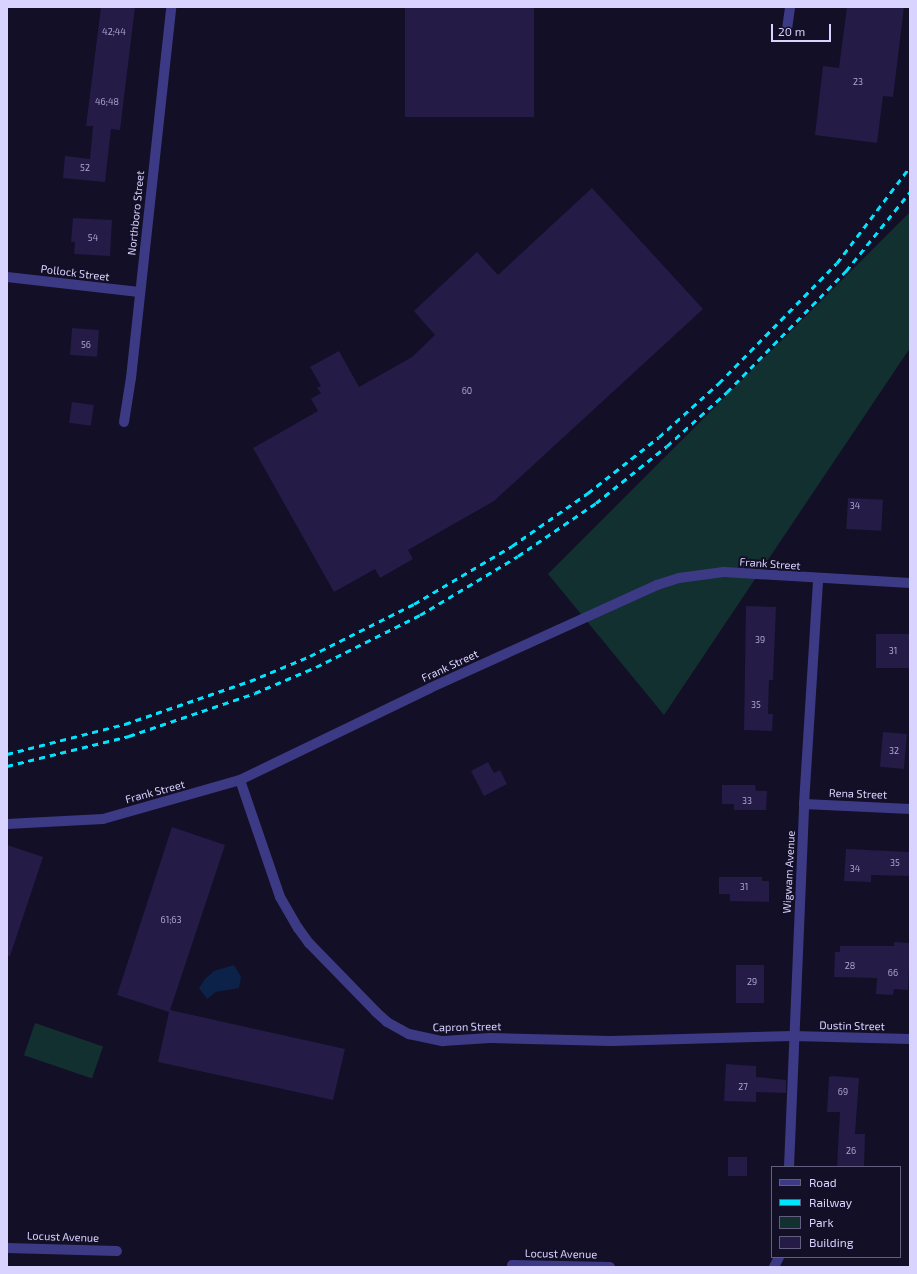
<!DOCTYPE html>
<style>
body{margin:0}
#map{position:relative;width:917px;height:1274px;overflow:hidden;background:#130f26;font-family:"Exo 2",sans-serif}
div>[style]{position:absolute}
.green>*{inset:0;background:#12302f;transform-origin:0 0}
.water>*{inset:0;background:#0c2248}
.building>*{inset:0;background:#241b47;transform-origin:0 0}
.minor>*{height:10px;margin:-5px;padding:0 5px;transform-origin:5px;border-radius:5px;background:#3d3a85}
.rail>*{height:3px;margin-top:-1.5px;transform-origin:0;background:repeating-linear-gradient(90deg,#00e5ff 0 6px,transparent 0 11px)}
span{translate:-50% -50%;white-space:nowrap;text-align:center;line-height:1.15;-webkit-text-stroke:4px #130f26;paint-order:stroke}
.number-label{font-size:9px;color:#aca6d1}
.number-label span{-webkit-text-stroke-width:0}
.street-label{font-size:11px;color:#d9d4ff}
.frame{position:absolute;inset:0;border:8px solid #d9d4ff;pointer-events:none}
.legend{position:absolute;left:771px;top:1166px;width:130px;height:92px;box-sizing:border-box;background:#130f26;border:1px solid #625e7d;margin:0;padding:5px 7px;list-style:none;font-size:12px;color:#d9d4ff}
.legend li{display:flex;align-items:center;gap:8px;height:20px}
.legend b{width:20px;border:1px solid #625e7d}
.scale{position:absolute;left:771px;top:24px;width:60px;height:18px;box-sizing:border-box;border:2px solid #d9d4ff;border-top:0;padding-left:5px;font-size:12px;line-height:14px;white-space:nowrap;color:#d9d4ff;-webkit-text-stroke:3px #130f26;paint-order:stroke}
</style>
<div id="map">
<div class="green">
<div style="clip-path:polygon(910px 212px,910px 348px,664px 715px,548px 574px)"></div>
<div style="left:35px;top:1023px;width:72px;height:34px;rotate:19deg"></div>
</div>
<div class="water">
<div style="clip-path:polygon(234px 965px,241px 977px,239px 988px,216px 992px,207px 999px,199px 988px,205px 979px,214px 971px)"></div>
</div>
<div class="building">
<div style="clip-path:polygon(101px 7px,135px 7px,120px 130px,111px 129px,105px 182px,63px 178px,65px 156px,90px 159px,93px 126px,86px 126px)"></div>
<div style="left:405px;top:7px;width:129px;height:110px"></div>
<div style="clip-path:polygon(847px 7px,904px 7px,893px 97px,883px 96px,877px 143px,815px 135px,823px 66px,839px 68px)"></div>
<div style="clip-path:polygon(592px 188px,703px 309px,494px 501px,408px 550px,413px 559px,380px 578px,375px 569px,334px 592px,253px 448px,318px 411px,311px 399px,321px 393px,317px 388px,321px 386px,310px 367px,339px 351px,359px 387px,412px 357px,435px 335px,414px 311px,477px 252px,498px 275px)"></div>
<div style="clip-path:polygon(73px 218px,112px 220px,110px 256px,74px 254px,75px 242px,71px 242px)"></div>
<div style="left:72px;top:328px;width:27px;height:27px;rotate:4deg"></div>
<div style="left:72px;top:402px;width:22px;height:21px;rotate:8deg"></div>
<div style="left:848px;top:498px;width:35px;height:31px;rotate:3deg"></div>
<div style="clip-path:polygon(746px 606px,776px 607px,773px 680px,769px 680px,768px 714px,773px 714px,772px 731px,744px 730px)"></div>
<div style="left:910px;top:634px;width:34px;height:34px;rotate:90deg"></div>
<div style="left:883px;top:732px;width:24px;height:35px;rotate:5deg"></div>
<div style="clip-path:polygon(488px 762px,494px 773px,500px 770px,507px 784px,484px 796px,471px 771px)"></div>
<div style="clip-path:polygon(722px 785px,755px 785px,756px 791px,767px 791px,766px 810px,734px 810px,734px 804px,722px 804px)"></div>
<div style="clip-path:polygon(172px 827px,225px 845px,170px 1010px,345px 1049px,333px 1100px,158px 1062px,169px 1012px,117px 995px)"></div>
<div style="clip-path:polygon(7px 845px,43px 857px,10px 956px,7px 956px)"></div>
<div style="clip-path:polygon(846px 849px,910px 852px,910px 876px,871px 875px,871px 882px,844px 881px)"></div>
<div style="clip-path:polygon(719px 877px,762px 877px,762px 881px,769px 881px,769px 902px,730px 901px,730px 894px,719px 894px)"></div>
<div style="clip-path:polygon(894px 942px,910px 943px,908px 990px,894px 989px,893px 995px,876px 994px,877px 978px,834px 977px,835px 952px,840px 952px,840px 946px,894px 946px)"></div>
<div style="left:736px;top:965px;width:28px;height:38px"></div>
<div style="clip-path:polygon(726px 1064px,756px 1066px,756px 1077px,786px 1080px,786px 1093px,756px 1092px,756px 1102px,724px 1101px)"></div>
<div style="clip-path:polygon(833px 1076px,859px 1078px,855px 1134px,865px 1134px,864px 1167px,837px 1167px,840px 1112px,827px 1112px,829px 1077px)"></div>
<div style="left:728px;top:1157px;width:19px;height:19px"></div>
</div>
<div class="minor">
<div style="left:787px;top:29px;width:22px;rotate:-82deg"></div>
<div style="left:7px;top:277px;width:133px;rotate:6.5deg"></div>
<div style="left:124px;top:422px;width:45px;rotate:-81deg"></div>
<div style="left:131px;top:378px;width:373px;rotate:-83.8deg"></div>
<div style="left:240px;top:780px;width:124px;rotate:71.1deg"></div>
<div style="left:280px;top:897px;width:36px;rotate:60deg"></div>
<div style="left:298px;top:928px;width:19px;rotate:54deg"></div>
<div style="left:309px;top:943px;width:96px;rotate:45.8deg"></div>
<div style="left:376px;top:1012px;width:15px;rotate:42deg"></div>
<div style="left:387px;top:1022px;width:25px;rotate:29deg"></div>
<div style="left:409px;top:1034px;width:35px;rotate:12deg"></div>
<div style="left:443px;top:1041px;width:47px;rotate:-3.7deg"></div>
<div style="left:490px;top:1038px;width:121px;rotate:1.4deg"></div>
<div style="left:611px;top:1041px;width:182px;rotate:-1.6deg"></div>
<div style="left:793px;top:1036px;width:117px;rotate:1.5deg"></div>
<div style="left:804px;top:804px;width:106px;rotate:2.7deg"></div>
<div style="left:7px;top:824px;width:96px;rotate:-3deg"></div>
<div style="left:103px;top:819px;width:142px;rotate:-15.9deg"></div>
<div style="left:240px;top:780px;width:211px;rotate:-25.8deg"></div>
<div style="left:430px;top:688px;width:249px;rotate:-24.4deg"></div>
<div style="left:657px;top:585px;width:23px;rotate:-18deg"></div>
<div style="left:679px;top:578px;width:45px;rotate:-7.6deg"></div>
<div style="left:724px;top:572px;width:186px;rotate:3.4deg"></div>
<div style="left:789px;top:1167px;width:363px;rotate:-87.6deg"></div>
<div style="left:804px;top:804px;width:225px;rotate:-86.4deg"></div>
<div style="left:7px;top:1248px;width:110px;rotate:1.6deg"></div>
<div style="left:512px;top:1265px;width:98px;rotate:1.2deg"></div>
<div style="left:774px;top:1267px;width:11px;rotate:-63deg"></div>
</div>
<div class="rail">
<div style="left:7px;top:754px;width:122px;rotate:-14.3deg"></div>
<div style="left:125px;top:724px;width:132px;rotate:-19deg"></div>
<div style="left:250px;top:681px;width:65px;rotate:-22.6deg"></div>
<div style="left:310px;top:656px;width:116px;rotate:-26.6deg"></div>
<div style="left:414px;top:604px;width:114px;rotate:-30.6deg"></div>
<div style="left:512px;top:546px;width:93px;rotate:-34.9deg"></div>
<div style="left:588px;top:493px;width:90px;rotate:-38.3deg"></div>
<div style="left:659px;top:437px;width:81px;rotate:-42deg"></div>
<div style="left:719px;top:383px;width:168px;rotate:-45.5deg"></div>
<div style="left:837px;top:263px;width:121px;rotate:-52.8deg"></div>
<div style="left:7px;top:766px;width:126px;rotate:-13.8deg"></div>
<div style="left:129px;top:736px;width:133px;rotate:-18.8deg"></div>
<div style="left:255px;top:693px;width:66px;rotate:-23.1deg"></div>
<div style="left:316px;top:667px;width:116px;rotate:-26.6deg"></div>
<div style="left:420px;top:615px;width:114px;rotate:-31deg"></div>
<div style="left:518px;top:556px;width:94px;rotate:-34.2deg"></div>
<div style="left:596px;top:503px;width:91px;rotate:-38.8deg"></div>
<div style="left:667px;top:446px;width:81px;rotate:-42deg"></div>
<div style="left:727px;top:392px;width:170px;rotate:-45.5deg"></div>
<div style="left:846px;top:271px;width:102px;rotate:-51deg"></div>
</div>
<div class="number-label">
<span style="left:114px;top:32px">42;44</span>
<span style="left:858px;top:82px">23</span>
<span style="left:107px;top:102px">46;48</span>
<span style="left:85px;top:168px">52</span>
<span style="left:93px;top:238px">54</span>
<span style="left:86px;top:345px">56</span>
<span style="left:467px;top:391px">60</span>
<span style="left:855px;top:506px">34</span>
<span style="left:760px;top:640px">39</span>
<span style="left:893px;top:651px">31</span>
<span style="left:756px;top:705px">35</span>
<span style="left:894px;top:751px">32</span>
<span style="left:747px;top:801px">33</span>
<span style="left:895px;top:863px">35</span>
<span style="left:855px;top:869px">34</span>
<span style="left:744px;top:887px">31</span>
<span style="left:171px;top:920px">61;63</span>
<span style="left:850px;top:966px">28</span>
<span style="left:893px;top:973px">66</span>
<span style="left:752px;top:982px">29</span>
<span style="left:743px;top:1087px">27</span>
<span style="left:843px;top:1092px">69</span>
<span style="left:851px;top:1151px">26</span>
</div>
<div class="street-label">
<span style="left:136px;top:213px;rotate:-84deg">Northboro Street</span>
<span style="left:75px;top:273px;rotate:7deg">Pollock Street</span>
<span style="left:770px;top:564px;rotate:4deg">Frank Street</span>
<span style="left:450px;top:666px;rotate:-25deg">Frank Street</span>
<span style="left:155px;top:792px;rotate:-15deg">Frank Street</span>
<span style="left:858px;top:794px;rotate:2deg">Rena Street</span>
<span style="left:789px;top:872px;rotate:-87deg">Wigwam Avenue</span>
<span style="left:852px;top:1026px;rotate:1deg">Dustin Street</span>
<span style="left:467px;top:1027px;rotate:-1deg">Capron Street</span>
<span style="left:63px;top:1237px;rotate:2deg">Locust Avenue</span>
<span style="left:561px;top:1254px;rotate:1deg">Locust Avenue</span>
</div>
<div class="frame"></div>
<ul class="legend">
<li><b style="height:5px;background:#3d3a85"></b>Road</li>
<li><b style="height:5px;background:#00e5ff"></b>Railway</li>
<li><b style="height:11px;background:#12302f"></b>Park</li>
<li><b style="height:11px;background:#241b47"></b>Building</li>
</ul>
<div class="scale">20 m</div>
</div>
